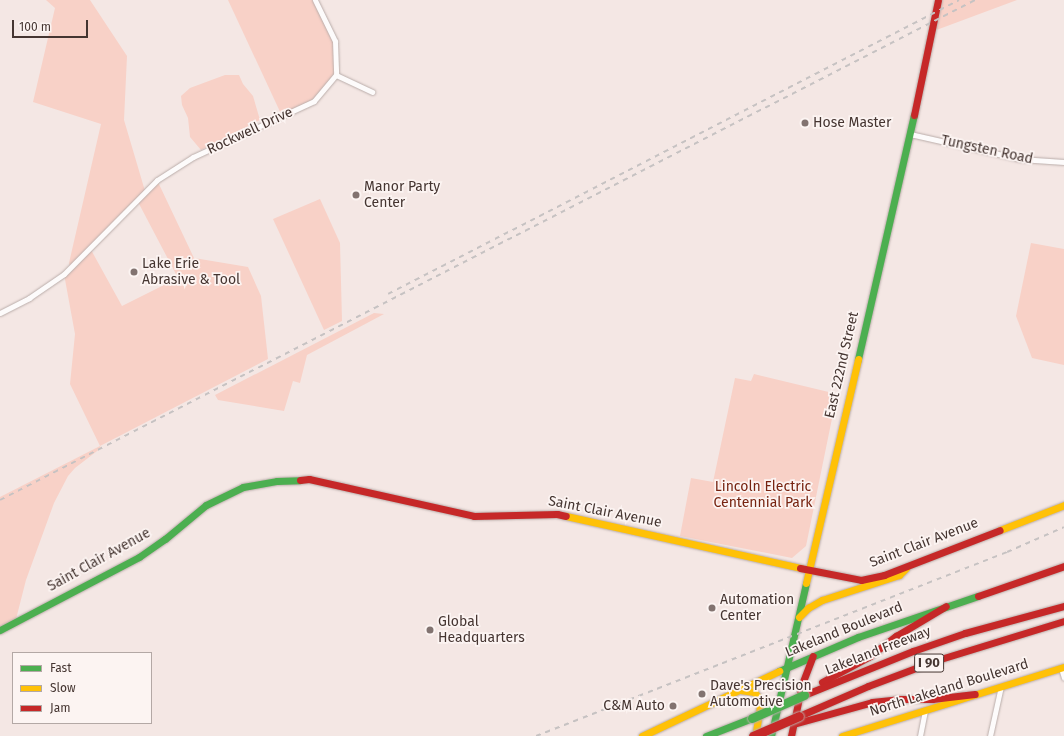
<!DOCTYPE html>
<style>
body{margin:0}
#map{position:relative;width:1064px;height:736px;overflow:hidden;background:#f4e7e4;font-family:"Fira Sans",sans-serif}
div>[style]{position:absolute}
.green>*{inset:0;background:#f8d1c7}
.roads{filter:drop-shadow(0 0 1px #baadaa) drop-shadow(0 0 1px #baadaa)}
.street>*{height:5px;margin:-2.5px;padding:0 2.5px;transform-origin:2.5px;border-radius:2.5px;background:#fdfbfb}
.fast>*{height:7px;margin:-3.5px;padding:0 3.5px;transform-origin:3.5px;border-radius:3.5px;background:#4caf50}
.slow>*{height:7px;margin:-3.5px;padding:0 3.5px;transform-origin:3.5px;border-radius:3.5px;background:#ffc107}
.jam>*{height:7px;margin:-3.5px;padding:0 3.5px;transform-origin:3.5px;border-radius:3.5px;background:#c62828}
.rail>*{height:1.5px;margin-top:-0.75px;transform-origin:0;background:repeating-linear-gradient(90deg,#c6c2c2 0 5px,transparent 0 10px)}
.bridges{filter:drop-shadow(0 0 1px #baadaa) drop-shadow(0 0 1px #baadaa)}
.fast-bridge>*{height:9px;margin:-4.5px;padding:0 4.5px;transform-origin:4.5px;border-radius:4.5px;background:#4caf50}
.jam-bridge>*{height:9px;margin:-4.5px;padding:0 4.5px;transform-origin:4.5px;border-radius:4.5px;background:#c62828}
.dots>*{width:11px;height:11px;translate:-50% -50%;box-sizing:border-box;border:2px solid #fcf4f2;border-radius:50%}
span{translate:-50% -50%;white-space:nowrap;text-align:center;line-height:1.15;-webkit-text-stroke:3.5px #fcf4f2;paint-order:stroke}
.shield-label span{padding:1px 3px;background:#fcf4f2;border:1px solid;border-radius:3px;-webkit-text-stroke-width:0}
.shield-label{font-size:13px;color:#453531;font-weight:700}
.poi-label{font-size:14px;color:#453531}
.left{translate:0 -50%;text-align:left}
.right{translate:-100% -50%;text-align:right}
.street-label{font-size:14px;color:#453531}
.park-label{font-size:14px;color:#772310}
.legend{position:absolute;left:12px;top:652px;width:140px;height:72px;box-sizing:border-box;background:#fcf4f2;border:1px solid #b3a8a5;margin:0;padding:5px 7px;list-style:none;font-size:12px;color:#453531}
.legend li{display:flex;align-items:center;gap:8px;height:20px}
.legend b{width:20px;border:1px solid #b3a8a5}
.scale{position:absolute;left:12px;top:20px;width:76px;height:18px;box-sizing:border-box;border:2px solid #453531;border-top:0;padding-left:5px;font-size:12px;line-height:14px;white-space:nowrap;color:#453531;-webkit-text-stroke:3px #fcf4f2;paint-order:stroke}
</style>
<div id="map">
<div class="green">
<div style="clip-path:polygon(evenodd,46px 0,90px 0,127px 56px,124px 120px,145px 191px,157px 180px,194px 258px,248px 267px,261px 296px,268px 359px,100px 446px,101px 448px,75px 468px,68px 476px,54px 503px,26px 580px,15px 623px,0 630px,0 497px,100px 446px,70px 384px,75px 334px,64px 274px,70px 268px,69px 263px,101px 124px,33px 102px,55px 8px,46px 0,137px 200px,178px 278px,122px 306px,90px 248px,137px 200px)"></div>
<div style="clip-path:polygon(228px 0,315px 0,335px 41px,336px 75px,314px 101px,282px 116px)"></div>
<div style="clip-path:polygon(938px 0,1017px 0,931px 32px)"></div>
<div style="clip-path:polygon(225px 75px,239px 75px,243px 84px,253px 96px,260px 120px,201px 150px,190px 137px,188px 118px,182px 105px,181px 96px,190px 88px)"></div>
<div style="clip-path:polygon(320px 199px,340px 243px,342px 321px,324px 330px,273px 219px)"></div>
<div style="clip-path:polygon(1031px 243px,1064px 249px,1064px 365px,1032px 358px,1016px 316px)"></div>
<div style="clip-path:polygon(374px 313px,384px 314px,307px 355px,300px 383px,293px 381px,284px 411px,218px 400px,215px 395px)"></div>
<div style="clip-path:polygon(754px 374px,837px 394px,806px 546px,792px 558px,680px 536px,691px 478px,713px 482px,735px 378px,751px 381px)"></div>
</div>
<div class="roads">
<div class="street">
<div style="left:315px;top:0;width:46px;rotate:64deg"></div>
<div style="left:335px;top:41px;width:34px;rotate:88deg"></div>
<div style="left:336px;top:75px;width:40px;rotate:25deg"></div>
<div style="left:910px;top:134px;width:113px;rotate:12.8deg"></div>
<div style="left:1020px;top:159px;width:44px;rotate:3.9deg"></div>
<div style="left:0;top:313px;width:33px;rotate:-27deg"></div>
<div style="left:29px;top:298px;width:42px;rotate:-34.4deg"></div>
<div style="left:64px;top:274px;width:132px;rotate:-45.3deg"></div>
<div style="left:157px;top:180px;width:43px;rotate:-32.6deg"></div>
<div style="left:193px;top:157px;width:133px;rotate:-24.8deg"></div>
<div style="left:314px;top:101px;width:34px;rotate:-50deg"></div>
<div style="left:1061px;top:668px;width:10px;rotate:73deg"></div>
<div style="left:920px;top:736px;width:25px;rotate:-79deg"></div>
<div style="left:990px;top:736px;width:51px;rotate:-77.6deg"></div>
</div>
<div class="fast">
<div style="left:858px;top:359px;width:250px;rotate:-77.1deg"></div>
<div style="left:0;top:630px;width:157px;rotate:-27.7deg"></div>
<div style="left:139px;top:557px;width:32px;rotate:-35deg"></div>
<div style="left:165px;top:539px;width:53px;rotate:-39.7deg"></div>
<div style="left:206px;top:505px;width:41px;rotate:-25.9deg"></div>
<div style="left:243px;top:487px;width:35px;rotate:-10deg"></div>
<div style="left:277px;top:481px;width:23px;rotate:-2deg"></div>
<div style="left:779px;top:671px;width:86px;rotate:-23.3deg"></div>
<div style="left:858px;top:637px;width:127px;rotate:-18.9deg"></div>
<div style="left:706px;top:736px;width:49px;rotate:-21.4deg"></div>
<div style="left:771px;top:736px;width:157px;rotate:-77.1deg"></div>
</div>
<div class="slow">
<div style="left:566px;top:516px;width:240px;rotate:12.5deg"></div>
<div style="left:1000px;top:530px;width:69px;rotate:-21.3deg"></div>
<div style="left:806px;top:583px;width:230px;rotate:-76.9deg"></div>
<div style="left:799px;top:617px;width:13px;rotate:-45deg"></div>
<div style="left:808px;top:608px;width:16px;rotate:-30deg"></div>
<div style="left:822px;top:600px;width:81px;rotate:-18deg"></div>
<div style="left:899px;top:575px;width:10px;rotate:-45deg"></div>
<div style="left:740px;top:690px;width:14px;rotate:8deg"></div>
<div style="left:754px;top:692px;width:11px;rotate:49deg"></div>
<div style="left:761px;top:700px;width:36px;rotate:99deg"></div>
<div style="left:642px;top:736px;width:152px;rotate:-25.4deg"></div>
<div style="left:842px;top:736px;width:232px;rotate:-17.3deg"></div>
</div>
<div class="jam">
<div style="left:914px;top:115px;width:117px;rotate:-78.2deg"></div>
<div style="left:300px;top:480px;width:9px;rotate:-6deg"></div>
<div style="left:309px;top:479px;width:169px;rotate:12.6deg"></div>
<div style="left:474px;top:516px;width:83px;rotate:-1.4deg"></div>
<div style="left:557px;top:514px;width:9px;rotate:13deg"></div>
<div style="left:800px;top:568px;width:62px;rotate:11.1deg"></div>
<div style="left:861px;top:580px;width:24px;rotate:-12deg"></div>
<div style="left:884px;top:575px;width:124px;rotate:-21.2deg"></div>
<div style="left:978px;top:596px;width:91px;rotate:-19.2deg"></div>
<div style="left:822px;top:682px;width:55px;rotate:-28.4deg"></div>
<div style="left:870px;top:656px;width:33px;rotate:-38deg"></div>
<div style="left:896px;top:636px;width:58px;rotate:-31deg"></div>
<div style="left:804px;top:695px;width:118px;rotate:-22deg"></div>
<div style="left:913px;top:651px;width:55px;rotate:-19.1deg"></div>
<div style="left:965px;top:633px;width:103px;rotate:-15.3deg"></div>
<div style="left:799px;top:716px;width:75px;rotate:-23.5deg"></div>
<div style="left:868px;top:686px;width:71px;rotate:-20.7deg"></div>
<div style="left:934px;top:661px;width:136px;rotate:-17.1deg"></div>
<div style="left:797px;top:723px;width:78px;rotate:-15.6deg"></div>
<div style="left:872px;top:702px;width:29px;rotate:-6deg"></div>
<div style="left:901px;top:699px;width:31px"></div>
<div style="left:932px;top:699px;width:43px;rotate:-6.6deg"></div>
<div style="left:791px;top:736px;width:53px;rotate:-78.1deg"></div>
<div style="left:802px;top:684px;width:30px;rotate:-69deg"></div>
</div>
</div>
<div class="rail">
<div style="left:388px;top:294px;width:642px;rotate:-27.24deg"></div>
<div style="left:0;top:500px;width:1096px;rotate:-27.15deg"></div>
<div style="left:536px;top:736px;width:506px;rotate:-21.34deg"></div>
<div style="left:1007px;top:552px;width:62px;rotate:-23.7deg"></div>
</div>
<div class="bridges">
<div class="fast-bridge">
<div style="left:752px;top:718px;width:57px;rotate:-23.9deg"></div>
</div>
<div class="jam-bridge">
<div style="left:753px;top:736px;width:50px;rotate:-23.5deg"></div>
</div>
</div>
<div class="dots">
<div style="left:805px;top:123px;background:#827370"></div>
<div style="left:356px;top:195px;background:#827370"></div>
<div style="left:134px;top:272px;background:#827370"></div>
<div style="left:712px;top:608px;background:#827370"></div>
<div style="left:430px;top:630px;background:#827370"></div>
<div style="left:702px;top:694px;background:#827370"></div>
<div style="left:673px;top:706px;background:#827370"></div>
</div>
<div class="shield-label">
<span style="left:929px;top:663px">I 90</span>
</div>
<div class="poi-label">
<span class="left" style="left:813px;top:123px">Hose Master</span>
<span class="left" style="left:364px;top:195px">Manor Party<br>Center</span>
<span class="left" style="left:142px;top:272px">Lake Erie<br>Abrasive &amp; Tool</span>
<span class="left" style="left:720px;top:608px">Automation<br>Center</span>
<span class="left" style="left:438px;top:630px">Global<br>Headquarters</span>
<span class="left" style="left:710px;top:694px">Dave's Precision<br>Automotive</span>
<span class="right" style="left:665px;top:706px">C&amp;M Auto</span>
</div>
<div class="street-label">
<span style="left:250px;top:131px;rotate:-25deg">Rockwell Drive</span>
<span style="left:987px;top:150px;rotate:12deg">Tungsten Road</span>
<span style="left:842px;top:365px;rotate:-77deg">East 222nd Street</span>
<span style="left:605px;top:512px;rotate:11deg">Saint Clair Avenue</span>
<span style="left:924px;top:543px;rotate:-21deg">Saint Clair Avenue</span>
<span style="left:99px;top:560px;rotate:-29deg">Saint Clair Avenue</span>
<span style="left:844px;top:630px;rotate:-22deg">Lakeland Boulevard</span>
<span style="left:878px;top:651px;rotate:-21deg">Lakeland Freeway</span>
<span style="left:949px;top:688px;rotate:-17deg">North Lakeland Boulevard</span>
</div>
<div class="park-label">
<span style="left:763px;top:495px">Lincoln Electric<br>Centennial Park</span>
</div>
<ul class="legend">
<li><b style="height:5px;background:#4caf50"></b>Fast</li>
<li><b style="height:5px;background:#ffc107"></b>Slow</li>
<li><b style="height:5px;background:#c62828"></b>Jam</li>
</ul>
<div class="scale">100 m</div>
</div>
